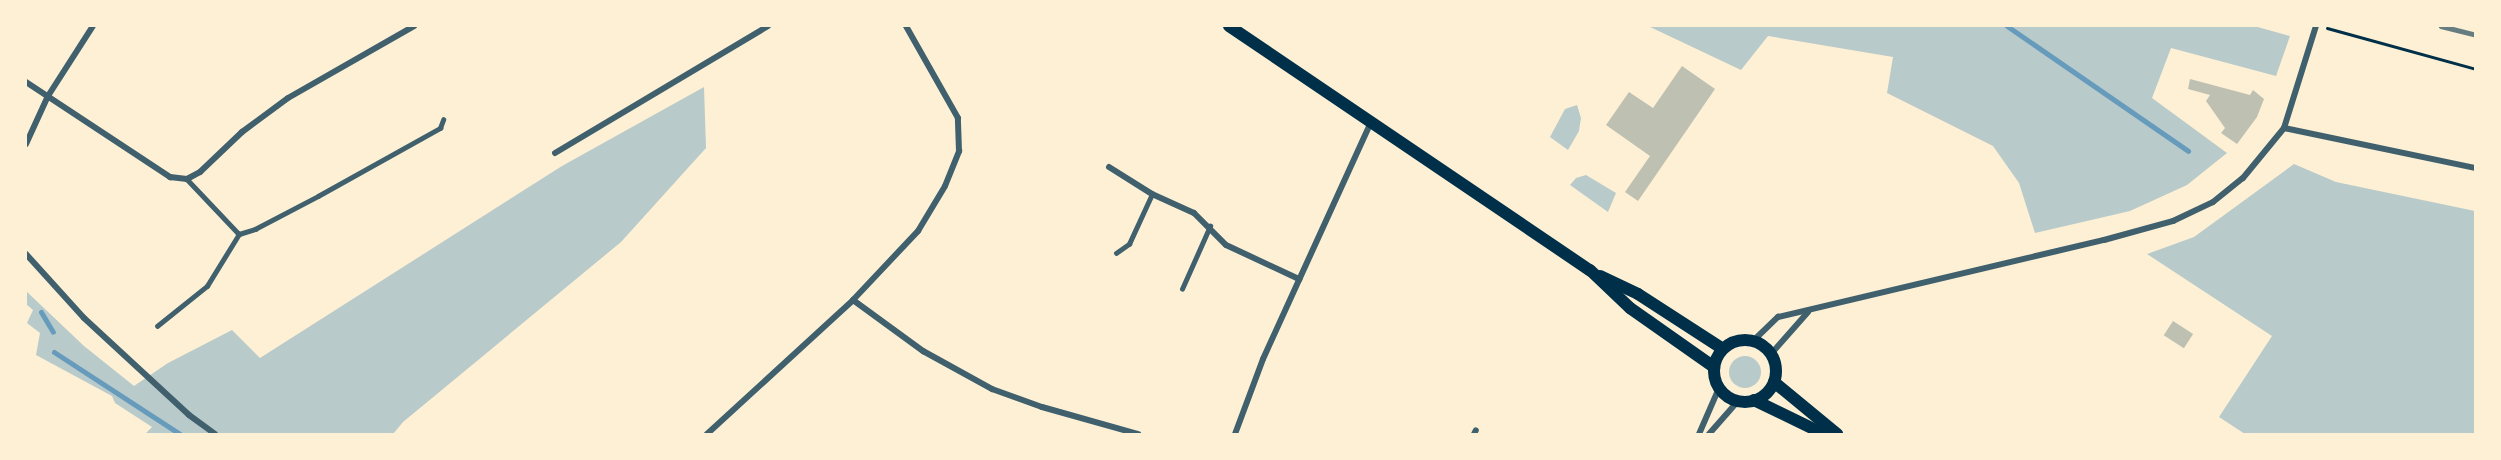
<!DOCTYPE html>
<style>
body{margin:0}
#map{position:relative;width:2501px;height:460px;overflow:hidden;background:#fdf0d5;font-family:Figtree,sans-serif}
div>[style]{position:absolute}
.green>*{inset:0;background:#b9caca}
.round{border-radius:50%}
.stream>*{height:5px;margin:-2.5px;padding:0 2.5px;transform-origin:2.5px;border-radius:2.5px;background:#669bbc}
.building>*{inset:0;background:#bec0b2;transform-origin:0 0}
.path>*{height:3px;margin:-1.5px;padding:0 1.5px;transform-origin:1.5px;border-radius:1.5px;background:#003049}
.service>*{height:4.5px;margin:-2.25px;padding:0 2.25px;transform-origin:2.25px;border-radius:2.25px;background:#3f606c}
.minor>*{height:6px;margin:-3px;padding:0 3px;transform-origin:3px;border-radius:3px;background:#3f606c}
.secondary>*{height:12px;margin:-6px;padding:0 6px;transform-origin:6px;border-radius:6px;background:#003049}
.secondary>.ring{margin:-6px;padding:0;box-sizing:content-box;background:none;border:12px solid #003049;border-radius:50%}
.rail>*{height:4.5px;margin:-2.25px;padding:0 2.25px;transform-origin:2.25px;border-radius:2.25px;background:#657d81}
span{translate:-50% -50%;white-space:nowrap;text-align:center;line-height:1.15;-webkit-text-stroke:4.5px #fdf0d5;paint-order:stroke}
.frame{position:absolute;inset:0;border:27px solid #fdf0d5;pointer-events:none}
</style>
<div id="map">
<div class="green">
<div style="clip-path:polygon(1648px 26px,2254px 26px,2290px 36px,2276px 76px,2171px 48px,2152px 98px,2227px 153px,2187px 185px,2130px 211px,2035px 233px,2019px 183px,1993px 146px,1887px 93px,1893px 57px,1768px 36px,1741px 70px)"></div>
<div style="clip-path:polygon(704px 87px,706px 148px,621px 242px,403px 422px,393px 434px,145px 434px,152px 427px,115px 403px,112px 396px,36px 355px,40px 333px,27px 323px,33px 310px,26px 304px,26px 291px,84px 346px,134px 386px,168px 363px,232px 330px,260px 358px,562px 166px)"></div>
<div style="clip-path:polygon(1577px 105px,1581px 118px,1579px 131px,1568px 150px,1550px 137px,1565px 109px)"></div>
<div style="clip-path:polygon(2294px 164px,2336px 182px,2475px 211px,2475px 434px,2245px 434px,2219px 417px,2272px 336px,2147px 254px,2194px 237px)"></div>
<div style="clip-path:polygon(1586px 175px,1616px 193px,1608px 212px,1570px 185px,1576px 178px)"></div>
<div class="round" style="left:1729px;top:356px;width:32px;height:32px"></div>
</div>
<div class="stream">
<div style="left:2007px;top:26px;width:220px;rotate:34.6deg"></div>
<div style="left:41px;top:312px;width:23px;rotate:59deg"></div>
<div style="left:54px;top:352px;width:150px;rotate:33.1deg"></div>
</div>
<div class="building">
<div style="clip-path:polygon(1682px 66px,1715px 89px,1638px 201px,1625px 192px,1650px 156px,1606px 125px,1629px 92px,1653px 108px)"></div>
<div style="clip-path:polygon(2190px 79px,2250px 95px,2253px 90px,2264px 99px,2257px 117px,2237px 144px,2221px 133px,2225px 128px,2206px 101px,2210px 95px,2188px 89px)"></div>
<div style="left:2173px;top:321px;width:24px;height:17px;rotate:33deg"></div>
</div>
<div class="path">
<div style="left:2327px;top:28px;width:155px;rotate:15.4deg"></div>
</div>
<div class="service">
<div style="left:187px;top:179px;width:76px;rotate:46.6deg"></div>
<div style="left:1116px;top:253px;width:16px;rotate:-35deg"></div>
<div style="left:1129px;top:244px;width:55px;rotate:-65.3deg"></div>
<div style="left:1182px;top:289px;width:69px;rotate:-66deg"></div>
<div style="left:157px;top:326px;width:64px;rotate:-38.7deg"></div>
<div style="left:207px;top:286px;width:61px;rotate:-58.4deg"></div>
<div style="left:239px;top:234px;width:17px;rotate:-17deg"></div>
<div style="left:255px;top:229px;width:71px;rotate:-27.6deg"></div>
<div style="left:318px;top:196px;width:140px;rotate:-29.1deg"></div>
<div style="left:440px;top:128px;width:9px;rotate:-69deg"></div>
</div>
<div class="minor">
<div style="left:26px;top:82px;width:173px;rotate:33.4deg"></div>
<div style="left:170px;top:177px;width:17px;rotate:7deg"></div>
<div style="left:187px;top:179px;width:15px;rotate:-28deg"></div>
<div style="left:200px;top:172px;width:58px;rotate:-43.6deg"></div>
<div style="left:242px;top:132px;width:57px;rotate:-36.5deg"></div>
<div style="left:288px;top:98px;width:145px;rotate:-29.7deg"></div>
<div style="left:2284px;top:128px;width:196px;rotate:11.8deg"></div>
<div style="left:26px;top:144px;width:53px;rotate:-65.4deg"></div>
<div style="left:48px;top:96px;width:83px;rotate:-57.3deg"></div>
<div style="left:555px;top:153px;width:248px;rotate:-30.8deg"></div>
<div style="left:1109px;top:167px;width:51px;rotate:32.1deg"></div>
<div style="left:1152px;top:194px;width:46px;rotate:24.3deg"></div>
<div style="left:1194px;top:213px;width:45px;rotate:45deg"></div>
<div style="left:1226px;top:245px;width:81px;rotate:25deg"></div>
<div style="left:26px;top:254px;width:86px;rotate:47.8deg"></div>
<div style="left:84px;top:318px;width:143px;rotate:42.7deg"></div>
<div style="left:189px;top:415px;width:32px;rotate:36deg"></div>
<div style="left:853px;top:300px;width:87px;rotate:36.1deg"></div>
<div style="left:923px;top:351px;width:79px;rotate:28.8deg"></div>
<div style="left:992px;top:389px;width:53px;rotate:19.8deg"></div>
<div style="left:1042px;top:407px;width:100px;rotate:15.7deg"></div>
<div style="left:1753px;top:341px;width:35px;rotate:-44deg"></div>
<div style="left:1778px;top:317px;width:335px;rotate:-13.3deg"></div>
<div style="left:2104px;top:240px;width:72px;rotate:-15.4deg"></div>
<div style="left:2173px;top:221px;width:44px;rotate:-25.4deg"></div>
<div style="left:2213px;top:202px;width:38px;rotate:-39deg"></div>
<div style="left:2243px;top:178px;width:65px;rotate:-50.6deg"></div>
<div style="left:2284px;top:128px;width:107px;rotate:-72.6deg"></div>
<div style="left:1771px;top:354px;width:56px;rotate:-48.6deg"></div>
<div style="left:707px;top:434px;width:198px;rotate:-42.5deg"></div>
<div style="left:853px;top:300px;width:95px;rotate:-46.7deg"></div>
<div style="left:918px;top:231px;width:52px;rotate:-59deg"></div>
<div style="left:945px;top:186px;width:38px;rotate:-68deg"></div>
<div style="left:959px;top:151px;width:33px;rotate:-92deg"></div>
<div style="left:958px;top:118px;width:106px;rotate:-119.5deg"></div>
<div style="left:1235px;top:434px;width:80px;rotate:-69.5deg"></div>
<div style="left:1263px;top:359px;width:260px;rotate:-65.5deg"></div>
<div style="left:1474px;top:434px;width:4px;rotate:-63deg"></div>
<div style="left:1699px;top:434px;width:50px;rotate:-66.5deg"></div>
<div style="left:1709px;top:434px;width:44px;rotate:-48.7deg"></div>
</div>
<div class="secondary">
<div style="left:1229px;top:26px;width:436px;rotate:34.1deg"></div>
<div style="left:1590px;top:270px;width:55px;rotate:43.5deg"></div>
<div style="left:1630px;top:308px;width:103px;rotate:35.1deg"></div>
<div style="left:1600px;top:276px;width:42px;rotate:25.3deg"></div>
<div style="left:1638px;top:294px;width:101px;rotate:32.9deg"></div>
<div class="ring" style="left:1714px;top:340px;width:50px;height:50px"></div>
<div style="left:1774px;top:382px;width:82px;rotate:39.5deg"></div>
<div style="left:1754px;top:400px;width:78px;rotate:25.9deg"></div>
</div>
<div class="rail">
<div style="left:2441px;top:26px;width:36px;rotate:14deg"></div>
</div>
<div class="frame"></div>
</div>
